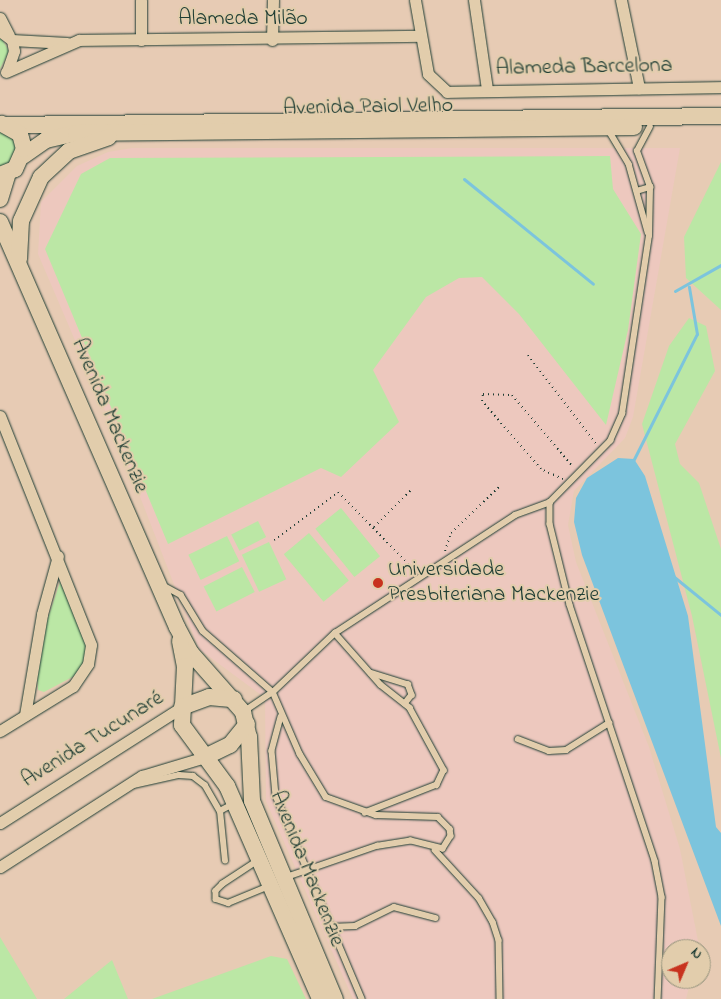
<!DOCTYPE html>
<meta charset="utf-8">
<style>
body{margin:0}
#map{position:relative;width:721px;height:999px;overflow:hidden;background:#e7cbb4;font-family:"Indie Flower",sans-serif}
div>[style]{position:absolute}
.built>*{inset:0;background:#edc8be}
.green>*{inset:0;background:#bbe7a5;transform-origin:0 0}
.water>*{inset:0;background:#7cc4dd}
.stream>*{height:3px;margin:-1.5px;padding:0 1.5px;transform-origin:1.5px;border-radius:1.5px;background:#7cc4dd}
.path>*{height:2px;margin-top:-1px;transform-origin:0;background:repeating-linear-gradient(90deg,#1f3d34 0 1px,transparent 0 5px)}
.roads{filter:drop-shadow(0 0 1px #1f3d34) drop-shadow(0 0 1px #1f3d34)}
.service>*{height:5.5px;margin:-2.75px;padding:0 2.75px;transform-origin:2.75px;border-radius:2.75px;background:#e2cdac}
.minor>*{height:11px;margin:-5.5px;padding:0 5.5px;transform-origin:5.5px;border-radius:5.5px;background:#e2cdac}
.secondary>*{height:16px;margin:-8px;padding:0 8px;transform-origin:8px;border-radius:8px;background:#e2cdac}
.dots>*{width:14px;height:14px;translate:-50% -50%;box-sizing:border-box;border:2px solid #e2cdac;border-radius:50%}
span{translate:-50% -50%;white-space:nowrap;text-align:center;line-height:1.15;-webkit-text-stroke:4px #e2cdac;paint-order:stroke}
.street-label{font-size:22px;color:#1f3d34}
.poi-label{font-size:22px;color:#1f3d34}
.left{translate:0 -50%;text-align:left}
.north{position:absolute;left:661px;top:939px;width:50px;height:50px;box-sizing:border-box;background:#e2cdac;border:1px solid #94937c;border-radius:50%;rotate:45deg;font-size:14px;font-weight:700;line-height:20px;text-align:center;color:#1f3d34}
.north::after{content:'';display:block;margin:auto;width:18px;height:22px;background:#c8321e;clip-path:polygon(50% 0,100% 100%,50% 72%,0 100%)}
</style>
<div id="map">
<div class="built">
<div style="clip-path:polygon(132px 148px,680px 148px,633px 417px,625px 438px,574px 491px,568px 525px,576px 562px,649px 747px,680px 849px,699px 946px,671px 949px,671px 979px,691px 979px,686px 999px,353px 999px,266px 801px,265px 698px,199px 649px,122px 450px,38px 254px,41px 202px,77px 166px,108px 152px)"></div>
</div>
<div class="green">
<div style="clip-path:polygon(0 36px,9px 51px,0 69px)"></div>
<div style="clip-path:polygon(0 127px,13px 132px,19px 157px,0 170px)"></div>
<div style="clip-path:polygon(610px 156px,613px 189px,641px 234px,628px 330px,606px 425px,519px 314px,482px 277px,459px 278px,426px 297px,373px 370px,399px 422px,341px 477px,321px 468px,168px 544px,45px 249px,81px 174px,110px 158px)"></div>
<div style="clip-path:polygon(721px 162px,721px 310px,686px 278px,684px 237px)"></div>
<div style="clip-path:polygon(689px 318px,706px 326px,715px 371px,675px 444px,680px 464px,699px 483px,721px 549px,721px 758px,692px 616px,642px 424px,669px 346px)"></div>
<div style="left:341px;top:508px;width:62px;height:33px;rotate:51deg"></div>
<div style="left:258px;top:521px;width:18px;height:30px;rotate:63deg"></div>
<div style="left:309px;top:533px;width:62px;height:33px;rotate:50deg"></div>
<div style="left:227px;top:536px;width:28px;height:43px;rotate:64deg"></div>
<div style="left:269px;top:542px;width:41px;height:30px;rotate:65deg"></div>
<div style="left:242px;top:567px;width:28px;height:43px;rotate:63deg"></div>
<div style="clip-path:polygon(60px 582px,88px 643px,80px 673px,44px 692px,38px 690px,37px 674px,45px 627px)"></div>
<div style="clip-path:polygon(0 937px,37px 999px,0 999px)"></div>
<div style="clip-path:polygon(271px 956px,287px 959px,306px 999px,152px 999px)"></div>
<div style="clip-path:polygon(112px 960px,128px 999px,64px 999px)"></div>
</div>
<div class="water">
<div style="clip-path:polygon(618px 458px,634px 459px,645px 476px,688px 616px,716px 827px,721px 833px,721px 926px,582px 555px,574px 522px,576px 498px,587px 478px)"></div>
</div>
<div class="stream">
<div style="left:464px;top:179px;width:166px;rotate:39.1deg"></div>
<div style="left:675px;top:291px;width:53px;rotate:-29.5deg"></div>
<div style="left:633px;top:461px;width:142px;rotate:-63.3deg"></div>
<div style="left:697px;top:334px;width:48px;rotate:-99.7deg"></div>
<div style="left:673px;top:576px;width:62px;rotate:39.1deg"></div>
</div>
<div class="path">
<div style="left:528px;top:355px;width:113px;rotate:52.5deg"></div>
<div style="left:563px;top:479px;width:24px;rotate:-156deg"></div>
<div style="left:541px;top:469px;width:90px;rotate:-130.9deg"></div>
<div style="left:482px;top:401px;width:7px;rotate:-82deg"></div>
<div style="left:483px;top:394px;width:29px;rotate:2deg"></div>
<div style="left:512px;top:395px;width:94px;rotate:49.7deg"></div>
<div style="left:374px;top:527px;width:52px;rotate:-45deg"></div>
<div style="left:274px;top:540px;width:80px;rotate:-36.9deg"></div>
<div style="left:338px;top:492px;width:112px;rotate:45.7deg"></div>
<div style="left:445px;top:551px;width:19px;rotate:-72deg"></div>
<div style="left:451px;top:533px;width:68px;rotate:-43.8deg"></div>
</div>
<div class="roads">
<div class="service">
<div style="left:608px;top:129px;width:41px;rotate:59deg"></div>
<div style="left:629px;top:164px;width:71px;rotate:74.4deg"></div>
<div style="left:637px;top:191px;width:14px;rotate:-17deg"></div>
<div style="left:550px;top:502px;width:22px;rotate:90deg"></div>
<div style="left:550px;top:524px;width:83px;rotate:76.1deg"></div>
<div style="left:570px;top:605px;width:270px;rotate:71.6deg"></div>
<div style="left:655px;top:861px;width:37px;rotate:79deg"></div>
<div style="left:662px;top:897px;width:102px;rotate:92.2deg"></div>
<div style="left:164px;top:586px;width:19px;rotate:28deg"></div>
<div style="left:181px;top:595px;width:42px;rotate:58.6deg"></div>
<div style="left:203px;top:631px;width:93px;rotate:41.1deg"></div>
<div style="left:273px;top:692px;width:68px;rotate:66.5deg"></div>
<div style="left:300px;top:754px;width:50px;rotate:58.8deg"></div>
<div style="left:326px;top:797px;width:53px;rotate:19.8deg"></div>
<div style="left:376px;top:815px;width:62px;rotate:1.8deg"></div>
<div style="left:438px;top:817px;width:17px;rotate:45deg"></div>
<div style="left:450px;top:829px;width:7px;rotate:82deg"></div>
<div style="left:451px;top:836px;width:15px;rotate:122deg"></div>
<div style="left:443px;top:849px;width:33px;rotate:-166deg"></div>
<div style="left:411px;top:841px;width:33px;rotate:171deg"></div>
<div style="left:378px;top:846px;width:98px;rotate:161deg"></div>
<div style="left:335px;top:633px;width:69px;rotate:48.5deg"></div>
<div style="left:381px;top:685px;width:37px;rotate:38deg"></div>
<div style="left:410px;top:708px;width:71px;rotate:61.3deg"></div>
<div style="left:444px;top:770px;width:17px;rotate:115deg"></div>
<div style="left:437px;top:785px;width:77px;rotate:158.7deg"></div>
<div style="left:371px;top:673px;width:39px;rotate:17deg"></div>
<div style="left:408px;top:684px;width:12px;rotate:70deg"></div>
<div style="left:412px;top:695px;width:11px;rotate:128deg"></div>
<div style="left:243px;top:712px;width:36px;rotate:-34deg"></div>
<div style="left:273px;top:692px;width:86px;rotate:-43.6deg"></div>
<div style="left:335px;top:633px;width:215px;rotate:-33.2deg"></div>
<div style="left:515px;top:515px;width:37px;rotate:-20deg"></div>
<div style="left:550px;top:502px;width:86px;rotate:-45.5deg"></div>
<div style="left:610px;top:441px;width:30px;rotate:-66deg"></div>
<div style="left:622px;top:414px;width:180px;rotate:-81.4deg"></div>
<div style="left:649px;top:236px;width:49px;rotate:-88.8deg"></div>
<div style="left:650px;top:187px;width:38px;rotate:-110deg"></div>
<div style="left:637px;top:151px;width:27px;rotate:-62deg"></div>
<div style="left:281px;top:717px;width:35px;rotate:105deg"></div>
<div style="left:272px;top:751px;width:45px;rotate:84.9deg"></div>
<div style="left:276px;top:796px;width:220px;rotate:67deg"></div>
<div style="left:518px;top:739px;width:33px;rotate:21deg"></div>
<div style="left:549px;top:751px;width:17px;rotate:-3deg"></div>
<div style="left:566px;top:750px;width:51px;rotate:-32.1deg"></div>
<div style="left:129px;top:786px;width:51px;rotate:-12.4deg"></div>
<div style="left:179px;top:775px;width:14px;rotate:4deg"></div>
<div style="left:193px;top:776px;width:15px;rotate:37deg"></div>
<div style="left:205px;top:785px;width:30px;rotate:60deg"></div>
<div style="left:435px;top:850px;width:65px;rotate:47.5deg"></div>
<div style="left:479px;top:898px;width:28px;rotate:60deg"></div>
<div style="left:493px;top:922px;width:19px;rotate:72deg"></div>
<div style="left:499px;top:940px;width:59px;rotate:89deg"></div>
<div style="left:225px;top:861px;width:50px;rotate:-95.7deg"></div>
<div style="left:220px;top:811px;width:15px;rotate:-28deg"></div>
<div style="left:258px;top:861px;width:42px;rotate:146.7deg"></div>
<div style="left:223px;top:884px;width:10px;rotate:135deg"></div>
<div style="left:216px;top:891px;width:8px;rotate:90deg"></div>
<div style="left:216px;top:899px;width:13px;rotate:18deg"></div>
<div style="left:228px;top:903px;width:44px;rotate:-22.5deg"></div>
<div style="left:329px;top:927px;width:26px;rotate:-2deg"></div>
<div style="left:355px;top:926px;width:43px;rotate:-26deg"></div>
<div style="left:394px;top:907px;width:43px;rotate:14.7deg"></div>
</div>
<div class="minor">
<div style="left:415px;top:0;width:75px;rotate:80deg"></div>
<div style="left:428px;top:74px;width:26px;rotate:43deg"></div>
<div style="left:447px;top:92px;width:274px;rotate:-1deg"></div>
<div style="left:474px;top:0;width:90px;rotate:81.7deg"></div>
<div style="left:621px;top:0;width:90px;rotate:78.4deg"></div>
<div style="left:0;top:18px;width:20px;rotate:63deg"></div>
<div style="left:0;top:31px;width:15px;rotate:37deg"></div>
<div style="left:12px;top:40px;width:11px;rotate:80deg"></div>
<div style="left:14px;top:51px;width:21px;rotate:109deg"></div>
<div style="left:12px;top:40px;width:55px;rotate:3.1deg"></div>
<div style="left:141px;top:40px;width:40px;rotate:-90deg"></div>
<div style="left:272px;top:40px;width:40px;rotate:-88.6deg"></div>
<div style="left:6px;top:72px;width:80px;rotate:-23.7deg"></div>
<div style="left:79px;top:40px;width:341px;rotate:-0.7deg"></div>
<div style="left:0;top:416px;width:246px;rotate:68.3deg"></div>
<div style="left:91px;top:645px;width:19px;rotate:99deg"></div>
<div style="left:88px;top:664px;width:27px;rotate:124deg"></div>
<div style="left:73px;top:686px;width:86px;rotate:148.3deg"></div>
<div style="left:25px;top:715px;width:102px;rotate:-80.4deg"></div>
<div style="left:42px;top:614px;width:60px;rotate:-74.6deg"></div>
<div style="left:0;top:823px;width:216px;rotate:-32.5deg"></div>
<div style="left:0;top:867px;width:169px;rotate:-32.7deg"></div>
<div style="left:142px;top:776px;width:66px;rotate:-16.8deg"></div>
</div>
<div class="secondary">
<div style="left:6px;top:125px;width:715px;rotate:-0.72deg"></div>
<div style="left:23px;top:156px;width:28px;rotate:-35deg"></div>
<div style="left:46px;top:140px;width:31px;rotate:-13deg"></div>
<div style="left:76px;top:133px;width:558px;rotate:-0.62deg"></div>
<div style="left:0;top:175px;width:16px;rotate:-22deg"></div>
<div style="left:15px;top:169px;width:22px;rotate:-66deg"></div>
<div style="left:24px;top:149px;width:16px;rotate:-105deg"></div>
<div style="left:20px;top:134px;width:21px;rotate:-151deg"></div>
<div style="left:0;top:199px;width:27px;rotate:-73deg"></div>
<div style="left:0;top:222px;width:442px;rotate:66.4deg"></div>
<div style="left:177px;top:627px;width:30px;rotate:62deg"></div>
<div style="left:191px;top:653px;width:79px;rotate:48.6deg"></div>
<div style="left:243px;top:712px;width:26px;rotate:77deg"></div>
<div style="left:249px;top:737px;width:64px;rotate:87.3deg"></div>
<div style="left:252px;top:801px;width:215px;rotate:67.3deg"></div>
<div style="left:19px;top:259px;width:38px;rotate:-87deg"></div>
<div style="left:21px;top:221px;width:48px;rotate:-65.6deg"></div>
<div style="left:41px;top:177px;width:38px;rotate:-43deg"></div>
<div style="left:69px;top:151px;width:42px;rotate:-19.3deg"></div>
<div style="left:180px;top:641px;width:25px;rotate:79deg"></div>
<div style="left:185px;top:666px;width:59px;rotate:92.9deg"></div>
<div style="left:182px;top:725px;width:76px;rotate:53.6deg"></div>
<div style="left:227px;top:786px;width:232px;rotate:66.4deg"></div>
<div style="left:182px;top:707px;width:29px;rotate:-20deg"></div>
<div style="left:209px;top:697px;width:25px;rotate:5deg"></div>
<div style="left:205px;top:757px;width:28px;rotate:-26deg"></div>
<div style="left:230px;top:745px;width:27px;rotate:-51deg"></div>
</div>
</div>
<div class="dots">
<div style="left:378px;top:583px;background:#c8321e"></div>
</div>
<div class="street-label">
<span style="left:243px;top:20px">Alameda Milão</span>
<span style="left:584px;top:68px;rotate:-1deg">Alameda Barcelona</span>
<span style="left:368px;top:108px;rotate:-1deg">Avenida Paiol Velho</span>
<span style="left:109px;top:416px;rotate:67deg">Avenida Mackenzie</span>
<span style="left:93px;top:740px;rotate:-32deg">Avenida Tucunaré</span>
<span style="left:306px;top:869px;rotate:68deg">Avenida Mackenzie</span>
</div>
<div class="poi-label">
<span class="left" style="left:388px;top:583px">Universidade<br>Presbiteriana Mackenzie</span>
</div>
<div class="north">N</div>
</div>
